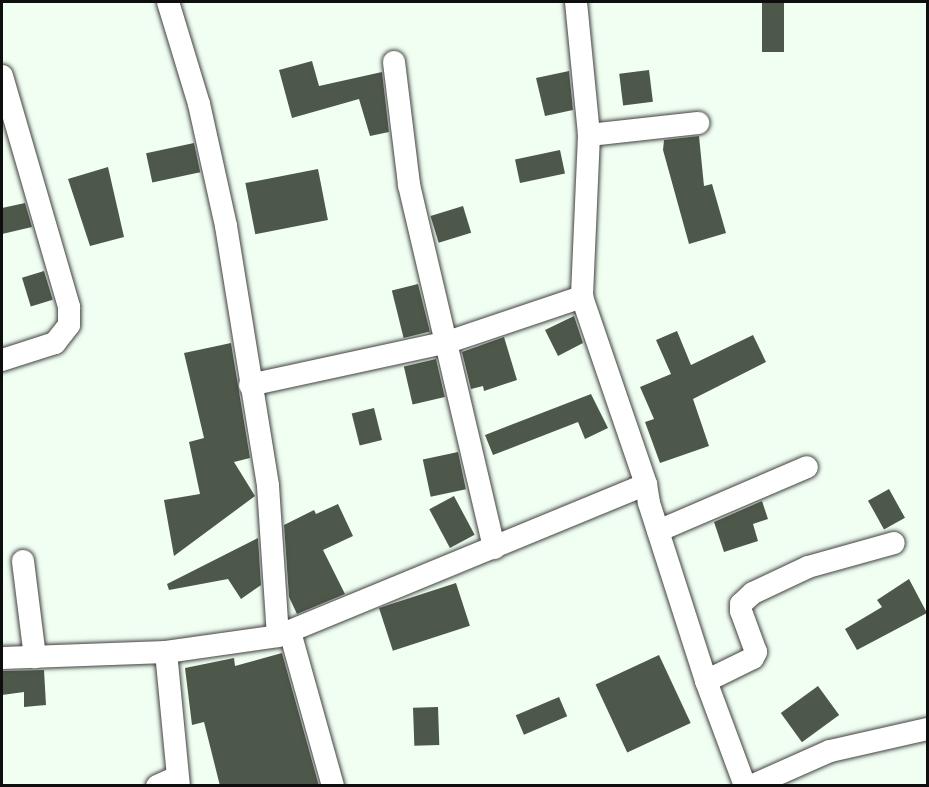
<!DOCTYPE html>
<style>
body{margin:0}
#map{position:relative;width:929px;height:787px;overflow:hidden;background:#f0fff2;font-family:Spectral,serif}
div>[style]{position:absolute}
.building>*{inset:0;background:#4d584a;transform-origin:0 0}
.roads{filter:drop-shadow(0 0 2px #414141) drop-shadow(0 0 2px #414141)}
.minor>*{height:22px;margin:-11px;padding:0 11px;transform-origin:11px;border-radius:11px;background:#fff}
span{translate:-50% -50%;white-space:nowrap;text-align:center;line-height:1.15;-webkit-text-stroke:6px #fff;paint-order:stroke}
.frame{position:absolute;inset:0;border:3px solid #0e0e0e;pointer-events:none}
</style>
<div id="map">
<div class="building">
<div style="left:762px;top:2px;width:22px;height:50px"></div>
<div style="clip-path:polygon(312px 61px,319px 86px,382px 72px,389px 132px,370px 136px,359px 99px,292px 118px,279px 70px)"></div>
<div style="left:649px;top:70px;width:32px;height:30px;rotate:83deg"></div>
<div style="clip-path:polygon(569px 71px,573px 110px,545px 116px,536px 78px)"></div>
<div style="clip-path:polygon(699px 136px,704px 186px,712px 184px,726px 233px,689px 244px,663px 150px,664px 140px)"></div>
<div style="left:194px;top:143px;width:30px;height:49px;rotate:78deg"></div>
<div style="left:560px;top:150px;width:24px;height:46px;rotate:78deg"></div>
<div style="clip-path:polygon(108px 167px,124px 237px,90px 246px,68px 179px)"></div>
<div style="left:318px;top:169px;width:52px;height:74px;rotate:79deg"></div>
<div style="clip-path:polygon(25px 203px,32px 227px,2px 234px,2px 208px)"></div>
<div style="left:463px;top:206px;width:28px;height:34px;rotate:73deg"></div>
<div style="left:44px;top:271px;width:30px;height:23px;rotate:73deg"></div>
<div style="left:418px;top:284px;width:49px;height:27px;rotate:76deg"></div>
<div style="clip-path:polygon(574px 316px,583px 343px,558px 356px,545px 330px)"></div>
<div style="clip-path:polygon(677px 331px,691px 365px,753px 335px,766px 362px,693px 399px,709px 446px,660px 463px,645px 422px,654px 419px,640px 387px,671px 374px,656px 340px)"></div>
<div style="clip-path:polygon(504px 337px,517px 380px,484px 391px,483px 386px,471px 389px,462px 352px)"></div>
<div style="clip-path:polygon(231px 343px,250px 458px,234px 462px,255px 496px,174px 556px,164px 500px,200px 494px,189px 442px,204px 438px,184px 353px)"></div>
<div style="left:436px;top:359px;width:39px;height:33px;rotate:77deg"></div>
<div style="clip-path:polygon(591px 394px,608px 428px,585px 439px,578px 422px,493px 455px,485px 435px)"></div>
<div style="left:374px;top:408px;width:33px;height:23px;rotate:76deg"></div>
<div style="left:458px;top:452px;width:38px;height:36px;rotate:78deg"></div>
<div style="left:889px;top:489px;width:33px;height:24px;rotate:61deg"></div>
<div style="left:454px;top:496px;width:44px;height:28px;rotate:62deg"></div>
<div style="clip-path:polygon(762px 501px,768px 519px,753px 524px,758px 541px,724px 552px,714px 522px)"></div>
<div style="clip-path:polygon(338px 504px,353px 536px,323px 550px,345px 594px,297px 614px,289px 597px,284px 525px,314px 510px,316px 514px)"></div>
<div style="clip-path:polygon(258px 538px,261px 585px,241px 599px,228px 579px,169px 590px,167px 584px)"></div>
<div style="clip-path:polygon(909px 579px,927px 613px,857px 650px,845px 629px,882px 607px,877px 600px)"></div>
<div style="left:456px;top:583px;width:45px;height:81px;rotate:72deg"></div>
<div style="clip-path:polygon(282px 653px,319px 786px,220px 786px,204px 722px,192px 725px,185px 668px,234px 658px,235px 666px)"></div>
<div style="left:659px;top:655px;width:75px;height:70px;rotate:65deg"></div>
<div style="clip-path:polygon(44px 670px,46px 705px,24px 707px,24px 692px,2px 695px,2px 671px)"></div>
<div style="left:818px;top:686px;width:36px;height:46px;rotate:54deg"></div>
<div style="left:559px;top:697px;width:21px;height:47px;rotate:67deg"></div>
<div style="left:438px;top:707px;width:38px;height:25px;rotate:88deg"></div>
</div>
<div class="roads">
<div class="minor">
<div style="left:168px;top:2px;width:107px;rotate:73.1deg"></div>
<div style="left:199px;top:104px;width:125px;rotate:77.5deg"></div>
<div style="left:226px;top:226px;width:263px;rotate:80.8deg"></div>
<div style="left:268px;top:486px;width:150px;rotate:86.2deg"></div>
<div style="left:576px;top:2px;width:134px;rotate:84.4deg"></div>
<div style="left:589px;top:135px;width:162px;rotate:92.5deg"></div>
<div style="left:582px;top:297px;width:198px;rotate:71.1deg"></div>
<div style="left:646px;top:484px;width:19px;rotate:81deg"></div>
<div style="left:649px;top:503px;width:187px;rotate:72.2deg"></div>
<div style="left:706px;top:681px;width:112px;rotate:69.6deg"></div>
<div style="left:394px;top:62px;width:124px;rotate:83deg"></div>
<div style="left:409px;top:185px;width:373px;rotate:76.8deg"></div>
<div style="left:2px;top:76px;width:241px;rotate:73.8deg"></div>
<div style="left:69px;top:307px;width:18px;rotate:90deg"></div>
<div style="left:69px;top:325px;width:23px;rotate:128deg"></div>
<div style="left:55px;top:343px;width:56px;rotate:162.2deg"></div>
<div style="left:589px;top:135px;width:110px;rotate:-6.3deg"></div>
<div style="left:250px;top:385px;width:199px;rotate:-12.2deg"></div>
<div style="left:445px;top:343px;width:145px;rotate:-18.6deg"></div>
<div style="left:658px;top:531px;width:162px;rotate:-23.2deg"></div>
<div style="left:23px;top:561px;width:97px;rotate:82.9deg"></div>
<div style="left:290px;top:632px;width:160px;rotate:74.4deg"></div>
<div style="left:166px;top:652px;width:135px;rotate:84.5deg"></div>
<div style="left:2px;top:658px;width:164px;rotate:-2.1deg"></div>
<div style="left:166px;top:652px;width:113px;rotate:-8.1deg"></div>
<div style="left:278px;top:636px;width:398px;rotate:-22.4deg"></div>
<div style="left:706px;top:681px;width:52px;rotate:-26.1deg"></div>
<div style="left:753px;top:658px;width:7px;rotate:-63deg"></div>
<div style="left:756px;top:652px;width:44px;rotate:-110.1deg"></div>
<div style="left:741px;top:611px;width:7px;rotate:-90deg"></div>
<div style="left:741px;top:604px;width:16px;rotate:-43deg"></div>
<div style="left:753px;top:593px;width:61px;rotate:-25.3deg"></div>
<div style="left:808px;top:567px;width:89px;rotate:-15.6deg"></div>
<div style="left:157px;top:786px;width:22px;rotate:-24deg"></div>
<div style="left:751px;top:786px;width:86px;rotate:-23.9deg"></div>
<div style="left:830px;top:751px;width:100px;rotate:-12.7deg"></div>
</div>
</div>
<div class="frame"></div>
</div>
